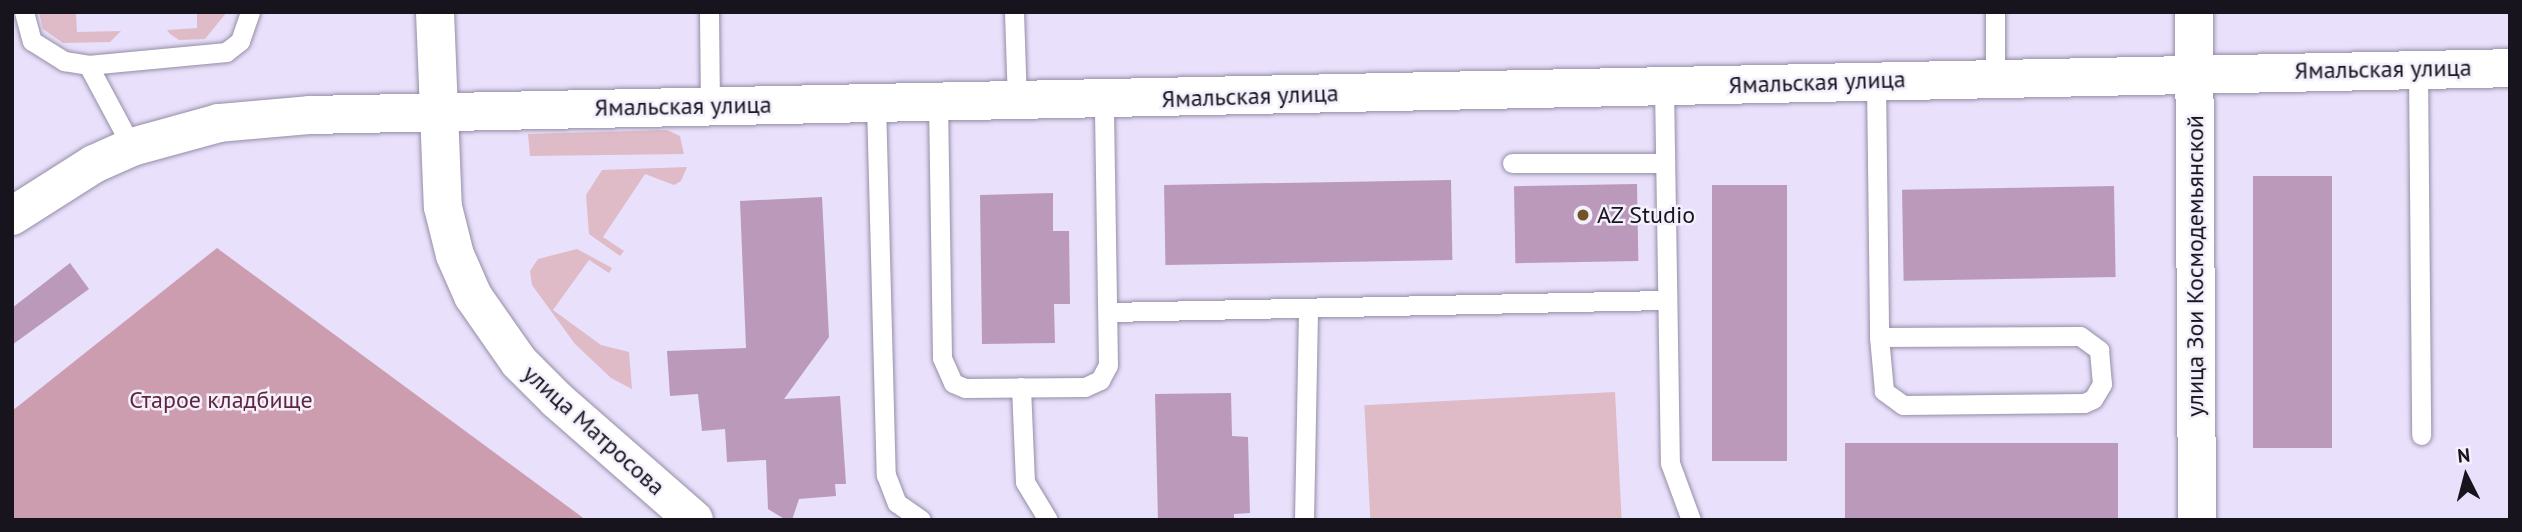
<!DOCTYPE html>
<meta charset="utf-8">
<style>
body{margin:0}
#map{position:relative;width:2522px;height:532px;overflow:hidden;background:#e9e0fb;font-family:"PT Sans",sans-serif}
div>[style]{position:absolute}
.green>*{inset:0;background:#dfbbc8;transform-origin:0 0}
.forest>*{inset:0;background:#cc9daf}
.building>*{inset:0;background:#bb99ba;transform-origin:0 0}
.roads{filter:drop-shadow(0 0 2px #958da6) drop-shadow(0 0 2px #958da6)}
.service>*{height:19px;margin:-9.5px;padding:0 9.5px;transform-origin:9.5px;border-radius:9.5px;background:#fff}
.tertiary>*{height:38px;margin:-19px;padding:0 19px;transform-origin:19px;border-radius:19px;background:#fff}
.dots>*{width:19px;height:19px;translate:-50% -50%;box-sizing:border-box;border:4px solid #f4f0fc;border-radius:50%}
span{translate:-50% -50%;white-space:nowrap;text-align:center;line-height:1.15;-webkit-text-stroke:5px #f4f0fc;paint-order:stroke}
.street-label{font-size:24px;color:#18141e}
.poi-label{font-size:24px;color:#18141e}
.left{translate:0 -50%;text-align:left}
.park-label{font-size:24px;color:#602640}
.frame{position:absolute;inset:0;border:14px solid #18141e;pointer-events:none}
.north{position:absolute;left:2431px;top:441px;width:70px;height:70px;-webkit-text-stroke:5px #f4f0fc;paint-order:stroke;rotate:354deg;font-size:19px;font-weight:700;line-height:28px;text-align:center;color:#18141e}
.north::after{content:'';display:block;margin:auto;width:24px;height:32px;background:#18141e;clip-path:polygon(50% 0,100% 100%,50% 72%,0 100%)}
</style>
<div id="map">
<div class="green">
<div style="clip-path:polygon(39px 12px,76px 12px,77px 32px,121px 31px,110px 42px,63px 43px,43px 29px)"></div>
<div style="clip-path:polygon(197px 12px,227px 12px,205px 39px,179px 40px,170px 34px,167px 30px,197px 28px)"></div>
<div style="clip-path:polygon(667px 130px,680px 136px,684px 154px,530px 156px,528px 134px)"></div>
<div style="clip-path:polygon(687px 167px,681px 181px,674px 185px,645px 174px,603px 237px,624px 251px,620px 256px,589px 234px,586px 195px,602px 170px)"></div>
<div style="clip-path:polygon(577px 249px,612px 268px,609px 273px,589px 260px,553px 310px,601px 345px,629px 352px,632px 389px,611px 378px,575px 344px,532px 285px,530px 271px,538px 259px)"></div>
<div style="left:1615px;top:392px;width:128px;height:251px;rotate:87deg"></div>
</div>
<div class="forest">
<div style="clip-path:polygon(217px 248px,586px 520px,12px 520px,12px 411px)"></div>
</div>
<div class="building">
<div style="left:2253px;top:176px;width:79px;height:272px"></div>
<div style="left:1451px;top:180px;width:80px;height:287px;rotate:89deg"></div>
<div style="left:1637px;top:184px;width:77px;height:123px;rotate:89deg"></div>
<div style="left:1787px;top:185px;width:276px;height:75px;rotate:90deg"></div>
<div style="left:2114px;top:186px;width:91px;height:212px;rotate:89deg"></div>
<div style="clip-path:polygon(1053px 193px,1053px 231px,1069px 231px,1070px 304px,1054px 304px,1055px 343px,982px 344px,980px 195px)"></div>
<div style="clip-path:polygon(822px 197px,829px 337px,784px 399px,840px 396px,846px 484px,835px 484px,836px 496px,799px 499px,792px 520px,786px 520px,768px 509px,766px 460px,727px 462px,725px 429px,702px 431px,698px 394px,670px 396px,667px 351px,746px 348px,740px 201px)"></div>
<div style="clip-path:polygon(70px 263px,89px 289px,12px 345px,12px 308px)"></div>
<div style="clip-path:polygon(1231px 393px,1232px 436px,1248px 437px,1250px 513px,1234px 514px,1234px 520px,1158px 520px,1155px 394px)"></div>
<div style="left:1845px;top:443px;width:273px;height:77px"></div>
</div>
<div class="roads">
<div class="service">
<div style="left:24px;top:12px;width:30px;rotate:75deg"></div>
<div style="left:32px;top:41px;width:38px;rotate:32deg"></div>
<div style="left:64px;top:61px;width:24px;rotate:9deg"></div>
<div style="left:88px;top:65px;width:139px;rotate:-5.4deg"></div>
<div style="left:226px;top:52px;width:18px;rotate:-38deg"></div>
<div style="left:240px;top:41px;width:31px;rotate:-71deg"></div>
<div style="left:709px;top:12px;width:93px;rotate:89.4deg"></div>
<div style="left:1014px;top:12px;width:90px;rotate:88.1deg"></div>
<div style="left:1995px;top:12px;width:66px;rotate:90deg"></div>
<div style="left:88px;top:65px;width:93px;rotate:61.8deg"></div>
<div style="left:2418px;top:69px;width:366px;rotate:89.5deg"></div>
<div style="left:1876px;top:81px;width:256px;rotate:89.3deg"></div>
<div style="left:1879px;top:337px;width:201px;rotate:-0.3deg"></div>
<div style="left:2080px;top:336px;width:24px;rotate:36deg"></div>
<div style="left:2099px;top:350px;width:34px;rotate:85deg"></div>
<div style="left:2102px;top:384px;width:17px;rotate:121deg"></div>
<div style="left:2093px;top:399px;width:10px;rotate:156deg"></div>
<div style="left:2084px;top:403px;width:181px;rotate:179.4deg"></div>
<div style="left:1903px;top:405px;width:24px;rotate:-144deg"></div>
<div style="left:1884px;top:391px;width:54px;rotate:-95.3deg"></div>
<div style="left:1664px;top:86px;width:377px;rotate:89.1deg"></div>
<div style="left:1670px;top:463px;width:61px;rotate:69.8deg"></div>
<div style="left:938px;top:102px;width:256px;rotate:89.1deg"></div>
<div style="left:942px;top:358px;width:27px;rotate:66deg"></div>
<div style="left:953px;top:383px;width:13px;rotate:23deg"></div>
<div style="left:965px;top:388px;width:120px;rotate:-0.5deg"></div>
<div style="left:1085px;top:387px;width:17px;rotate:-25deg"></div>
<div style="left:1100px;top:380px;width:17px;rotate:-62deg"></div>
<div style="left:1108px;top:365px;width:264px;rotate:-90.9deg"></div>
<div style="left:876px;top:103px;width:372px;rotate:88.5deg"></div>
<div style="left:886px;top:475px;width:30px;rotate:69deg"></div>
<div style="left:897px;top:503px;width:29px;rotate:35deg"></div>
<div style="left:1512px;top:163px;width:152px"></div>
<div style="left:1109px;top:312px;width:556px;rotate:-1.24deg"></div>
<div style="left:1021px;top:387px;width:95px;rotate:87.6deg"></div>
<div style="left:1025px;top:482px;width:44px;rotate:58.8deg"></div>
<div style="left:1304px;top:520px;width:212px;rotate:-88.9deg"></div>
</div>
<div class="tertiary">
<div style="left:435px;top:12px;width:195px;rotate:87.7deg"></div>
<div style="left:443px;top:207px;width:49px;rotate:76deg"></div>
<div style="left:455px;top:255px;width:45px;rotate:66.3deg"></div>
<div style="left:473px;top:296px;width:80px;rotate:55.1deg"></div>
<div style="left:519px;top:362px;width:54px;rotate:45deg"></div>
<div style="left:557px;top:400px;width:182px;rotate:41.2deg"></div>
<div style="left:2194px;top:12px;width:508px;rotate:89.66deg"></div>
<div style="left:12px;top:216px;width:97px;rotate:-32.4deg"></div>
<div style="left:94px;top:164px;width:42px;rotate:-24.1deg"></div>
<div style="left:132px;top:147px;width:90px;rotate:-15.4deg"></div>
<div style="left:219px;top:123px;width:91px;rotate:-5deg"></div>
<div style="left:310px;top:115px;width:2201px;rotate:-1.22deg"></div>
</div>
</div>
<div class="dots">
<div style="left:1583px;top:215px;background:#715327"></div>
</div>
<div class="street-label">
<span style="left:2383px;top:69px;rotate:-1deg">Ямальская улица</span>
<span style="left:1817px;top:82px;rotate:-2deg">Ямальская улица</span>
<span style="left:1250px;top:96px;rotate:-2deg">Ямальская улица</span>
<span style="left:683px;top:106px;rotate:-1deg">Ямальская улица</span>
<span style="left:2195px;top:266px;rotate:-90deg">улица Зои Космодемьянской</span>
<span style="left:594px;top:430px;rotate:42deg">улица Матросова</span>
</div>
<div class="poi-label">
<span class="left" style="left:1597px;top:215px">AZ Studio</span>
</div>
<div class="park-label">
<span style="left:221px;top:400px">Старое кладбище</span>
</div>
<div class="frame"></div>
<div class="north">N</div>
</div>
